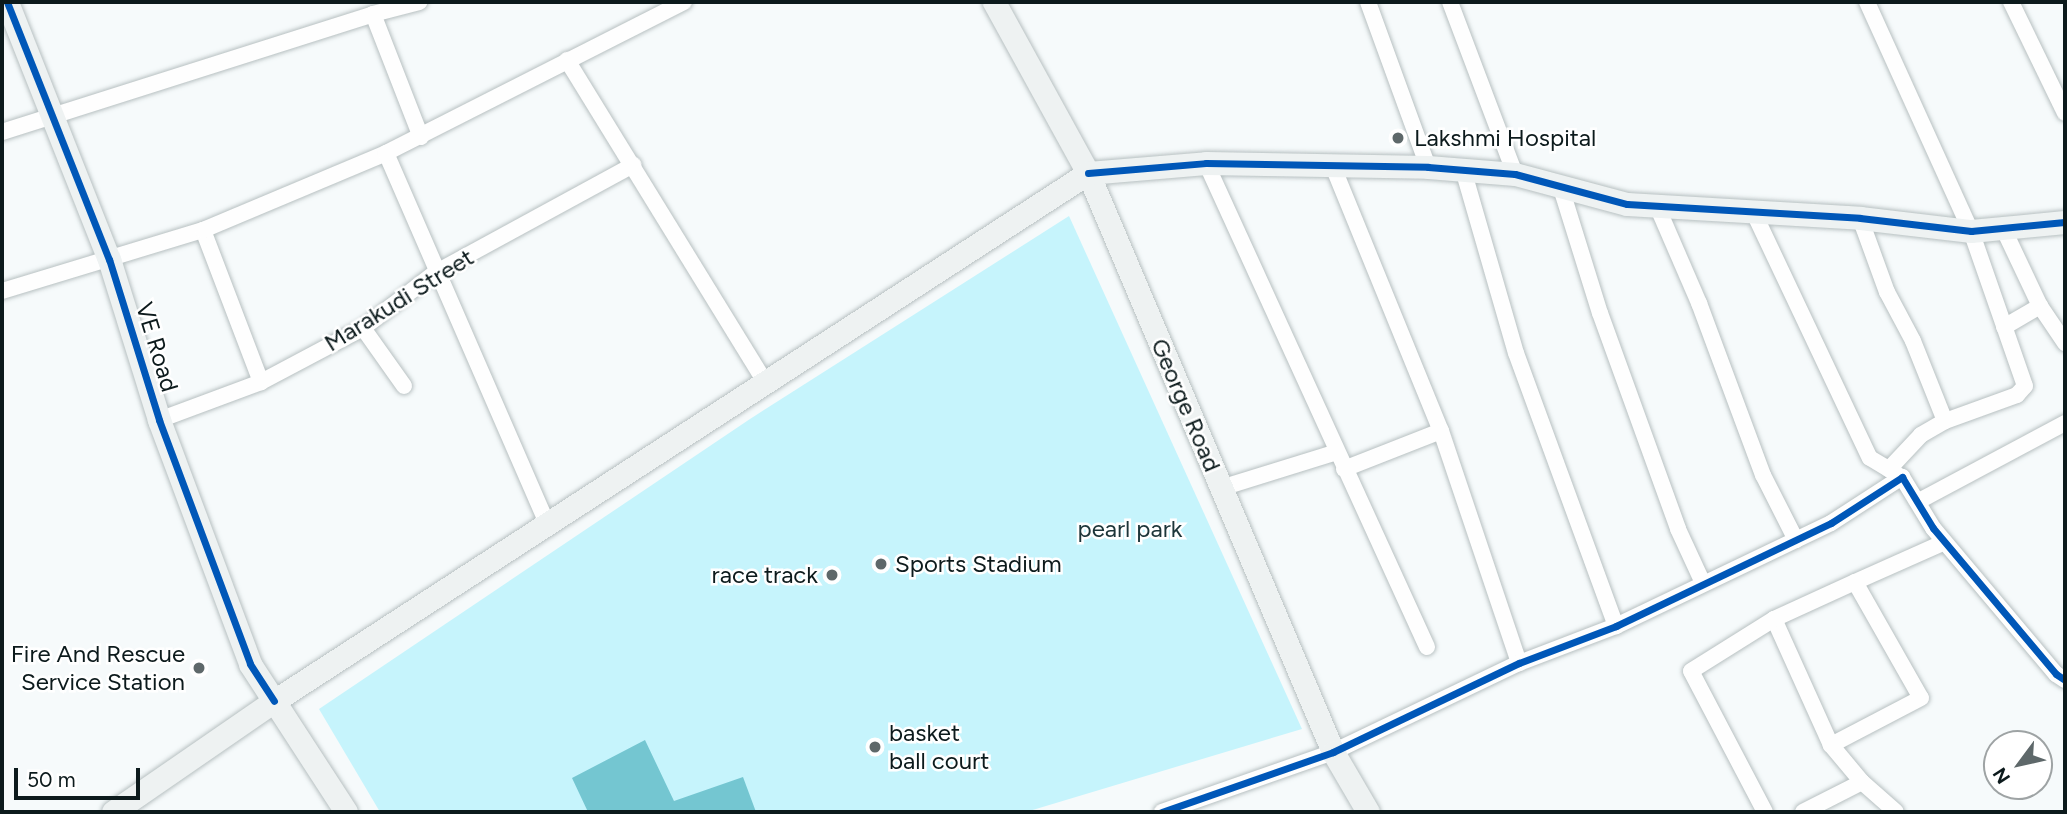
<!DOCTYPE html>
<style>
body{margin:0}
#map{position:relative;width:2067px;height:814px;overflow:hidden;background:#f6fafb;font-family:Figtree,sans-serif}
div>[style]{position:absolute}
.green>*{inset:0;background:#c6f4fc}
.water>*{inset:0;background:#74c6d1}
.roads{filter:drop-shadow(0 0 2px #b7c0c1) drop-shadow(0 0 2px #b7c0c1)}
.street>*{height:16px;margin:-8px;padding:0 8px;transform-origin:8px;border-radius:8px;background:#fefefe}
.secondary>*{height:23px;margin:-11.5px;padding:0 11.5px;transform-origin:11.5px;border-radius:11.5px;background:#eef2f2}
.cycleway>*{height:7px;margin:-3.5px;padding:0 3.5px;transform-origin:3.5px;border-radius:3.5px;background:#0057b8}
.dots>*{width:19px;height:19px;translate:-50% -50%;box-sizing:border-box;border:4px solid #fff;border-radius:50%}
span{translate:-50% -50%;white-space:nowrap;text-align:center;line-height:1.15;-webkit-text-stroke:5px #fff;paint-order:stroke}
.poi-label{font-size:24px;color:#0c1a1c}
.left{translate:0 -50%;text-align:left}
.right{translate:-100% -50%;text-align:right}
.street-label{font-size:24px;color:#0c1a1c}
.park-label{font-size:24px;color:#1c3539}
.frame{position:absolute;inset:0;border:4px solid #0c1a1c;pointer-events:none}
.north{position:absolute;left:1983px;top:730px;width:70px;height:70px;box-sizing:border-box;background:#fff;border:2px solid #9ea3a4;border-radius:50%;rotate:237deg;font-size:19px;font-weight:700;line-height:28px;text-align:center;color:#0c1a1c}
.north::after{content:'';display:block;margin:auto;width:24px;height:32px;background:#5e686a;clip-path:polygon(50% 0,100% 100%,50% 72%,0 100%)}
.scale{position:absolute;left:14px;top:768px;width:126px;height:32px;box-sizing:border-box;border:4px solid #0c1a1c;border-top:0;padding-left:9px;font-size:21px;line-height:24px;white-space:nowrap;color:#0c1a1c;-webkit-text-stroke:5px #fff;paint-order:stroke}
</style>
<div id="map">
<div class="green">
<div style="clip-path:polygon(1069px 216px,1302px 729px,1026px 812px,380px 812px,319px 709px,750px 419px)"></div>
</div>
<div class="water">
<div style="clip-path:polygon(645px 740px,674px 801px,743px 777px,756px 812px,588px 812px,572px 778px)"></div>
</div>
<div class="roads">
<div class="street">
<div style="left:1368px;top:2px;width:176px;rotate:70deg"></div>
<div style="left:1450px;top:2px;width:184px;rotate:69.3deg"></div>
<div style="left:1867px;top:2px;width:252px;rotate:65.6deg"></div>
<div style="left:1971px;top:231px;width:164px;rotate:70.8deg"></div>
<div style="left:2025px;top:386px;width:12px;rotate:132deg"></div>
<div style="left:2017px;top:395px;width:77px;rotate:160.1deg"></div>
<div style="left:1945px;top:421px;width:28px;rotate:150deg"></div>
<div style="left:1921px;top:435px;width:47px;rotate:133.3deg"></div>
<div style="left:2011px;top:2px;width:123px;rotate:64.1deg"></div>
<div style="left:373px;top:14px;width:48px;rotate:-14.6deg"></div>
<div style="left:567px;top:60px;width:380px;rotate:58.4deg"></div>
<div style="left:2px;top:132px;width:389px;rotate:-17.6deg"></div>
<div style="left:373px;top:14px;width:132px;rotate:68.7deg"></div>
<div style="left:386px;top:153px;width:404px;rotate:66.5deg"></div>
<div style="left:1206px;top:163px;width:532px;rotate:65.46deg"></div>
<div style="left:1334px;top:169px;width:283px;rotate:67.8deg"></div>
<div style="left:1441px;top:431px;width:245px;rotate:71.4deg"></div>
<div style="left:1464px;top:173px;width:187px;rotate:73.9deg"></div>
<div style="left:1516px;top:353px;width:291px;rotate:69.9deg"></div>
<div style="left:1561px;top:188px;width:131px;rotate:72.7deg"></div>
<div style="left:1600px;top:313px;width:230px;rotate:70.1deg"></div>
<div style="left:1678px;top:529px;width:57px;rotate:65.2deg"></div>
<div style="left:1657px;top:206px;width:106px;rotate:66.6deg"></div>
<div style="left:1699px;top:303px;width:184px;rotate:69.6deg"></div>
<div style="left:1763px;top:475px;width:73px;rotate:63.1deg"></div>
<div style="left:1753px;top:211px;width:273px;rotate:64.7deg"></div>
<div style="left:1870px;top:458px;width:31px;rotate:31deg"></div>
<div style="left:1860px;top:218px;width:79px;rotate:70deg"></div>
<div style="left:1887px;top:292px;width:55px;rotate:62deg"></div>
<div style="left:1913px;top:341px;width:86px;rotate:68.2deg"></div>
<div style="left:203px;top:230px;width:163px;rotate:69.1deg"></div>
<div style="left:2004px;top:230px;width:84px;rotate:64.7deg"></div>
<div style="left:2040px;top:306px;width:45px;rotate:56deg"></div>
<div style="left:2px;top:291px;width:210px;rotate:-16.9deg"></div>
<div style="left:203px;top:230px;width:199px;rotate:-22.8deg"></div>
<div style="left:386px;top:153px;width:334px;rotate:-26.9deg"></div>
<div style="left:2004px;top:327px;width:42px;rotate:-30.3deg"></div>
<div style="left:363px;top:328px;width:71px;rotate:54.7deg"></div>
<div style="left:159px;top:420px;width:109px;rotate:-20.4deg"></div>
<div style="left:261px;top:382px;width:115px;rotate:-27.9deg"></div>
<div style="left:363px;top:328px;width:91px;rotate:-37.4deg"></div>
<div style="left:435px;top:273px;width:226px;rotate:-28.6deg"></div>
<div style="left:1344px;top:469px;width:104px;rotate:-21.4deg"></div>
<div style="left:1221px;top:488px;width:121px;rotate:-17.2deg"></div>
<div style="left:1919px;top:501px;width:166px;rotate:-28.1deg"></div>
<div style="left:1855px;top:582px;width:98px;rotate:-24deg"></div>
<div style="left:1774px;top:619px;width:138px;rotate:65.7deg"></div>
<div style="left:1162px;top:812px;width:181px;rotate:-19.3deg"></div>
<div style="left:1333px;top:752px;width:206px;rotate:-25.6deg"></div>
<div style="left:1519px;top:663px;width:104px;rotate:-20.9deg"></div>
<div style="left:1616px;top:626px;width:238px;rotate:-25.6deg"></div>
<div style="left:1831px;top:523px;width:85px;rotate:-32.9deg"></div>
<div style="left:1902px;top:477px;width:60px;rotate:58.7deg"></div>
<div style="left:1933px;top:528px;width:191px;rotate:49.9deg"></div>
<div style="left:2056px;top:674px;width:11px;rotate:34deg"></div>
<div style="left:1765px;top:812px;width:159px;rotate:-117.7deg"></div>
<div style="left:1691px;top:671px;width:98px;rotate:-32.1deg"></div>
<div style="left:1774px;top:619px;width:89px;rotate:-24.6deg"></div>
<div style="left:1855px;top:582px;width:133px;rotate:60.4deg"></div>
<div style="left:1921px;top:698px;width:102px;rotate:152.4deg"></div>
<div style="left:1831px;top:745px;width:48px;rotate:50deg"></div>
<div style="left:1862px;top:782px;width:45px;rotate:41.4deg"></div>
<div style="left:1803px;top:812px;width:66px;rotate:-27deg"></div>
</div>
<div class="secondary">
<div style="left:7px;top:2px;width:277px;rotate:68.4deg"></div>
<div style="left:109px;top:259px;width:169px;rotate:72.7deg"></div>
<div style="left:159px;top:420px;width:260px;rotate:69.5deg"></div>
<div style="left:250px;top:664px;width:176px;rotate:57deg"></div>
<div style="left:994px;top:2px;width:195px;rotate:61.2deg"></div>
<div style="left:1088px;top:173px;width:629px;rotate:67.06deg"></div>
<div style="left:1333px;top:752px;width:69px;rotate:59.7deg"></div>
<div style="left:113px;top:812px;width:196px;rotate:-34.6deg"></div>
<div style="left:274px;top:701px;width:970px;rotate:-32.97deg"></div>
<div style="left:1088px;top:173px;width:118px;rotate:-4.8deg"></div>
<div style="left:1206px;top:163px;width:222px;rotate:1deg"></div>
<div style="left:1428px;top:167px;width:87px;rotate:4.6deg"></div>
<div style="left:1515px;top:174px;width:116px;rotate:15deg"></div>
<div style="left:1627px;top:204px;width:233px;rotate:3.4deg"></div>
<div style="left:1860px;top:218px;width:112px;rotate:6.7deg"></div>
<div style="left:1971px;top:231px;width:94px;rotate:-5.5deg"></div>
</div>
</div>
<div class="cycleway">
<div style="left:7px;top:2px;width:277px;rotate:68.4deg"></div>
<div style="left:109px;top:259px;width:169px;rotate:72.7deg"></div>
<div style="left:159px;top:420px;width:260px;rotate:69.5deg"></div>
<div style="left:250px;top:664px;width:44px;rotate:57deg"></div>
<div style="left:1088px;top:173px;width:118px;rotate:-4.8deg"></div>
<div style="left:1206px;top:163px;width:222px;rotate:1deg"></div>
<div style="left:1428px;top:167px;width:87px;rotate:4.6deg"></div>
<div style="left:1515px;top:174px;width:116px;rotate:15deg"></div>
<div style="left:1627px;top:204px;width:233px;rotate:3.4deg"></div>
<div style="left:1860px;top:218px;width:112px;rotate:6.7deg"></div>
<div style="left:1971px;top:231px;width:94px;rotate:-5.5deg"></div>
<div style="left:1162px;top:812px;width:181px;rotate:-19.3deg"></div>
<div style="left:1333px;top:752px;width:206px;rotate:-25.6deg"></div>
<div style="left:1519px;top:663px;width:104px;rotate:-20.9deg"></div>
<div style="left:1616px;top:626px;width:238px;rotate:-25.6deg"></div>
<div style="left:1831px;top:523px;width:85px;rotate:-32.9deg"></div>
<div style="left:1902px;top:477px;width:60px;rotate:58.7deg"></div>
<div style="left:1933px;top:528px;width:191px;rotate:49.9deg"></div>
<div style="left:2056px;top:674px;width:11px;rotate:34deg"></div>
</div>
<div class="dots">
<div style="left:1398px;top:138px;background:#5e686a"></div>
<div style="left:881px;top:564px;background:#5e686a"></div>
<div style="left:832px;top:575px;background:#5e686a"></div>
<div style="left:199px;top:668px;background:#5e686a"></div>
<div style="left:875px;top:747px;background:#5e686a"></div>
</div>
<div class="poi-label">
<span class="left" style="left:1414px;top:138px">Lakshmi Hospital</span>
<span class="left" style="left:895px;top:564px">Sports Stadium</span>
<span class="right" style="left:818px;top:575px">race track</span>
<span class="right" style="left:185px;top:668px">Fire And Rescue<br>Service Station</span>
<span class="left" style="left:889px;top:747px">basket<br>ball court</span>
</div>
<div class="street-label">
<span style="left:399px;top:300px;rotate:-32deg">Marakudi Street</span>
<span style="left:157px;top:347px;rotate:73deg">VE Road</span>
<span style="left:1186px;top:405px;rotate:67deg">George Road</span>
</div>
<div class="park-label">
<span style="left:1130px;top:529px">pearl park</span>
</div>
<div class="frame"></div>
<div class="north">N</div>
<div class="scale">50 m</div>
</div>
